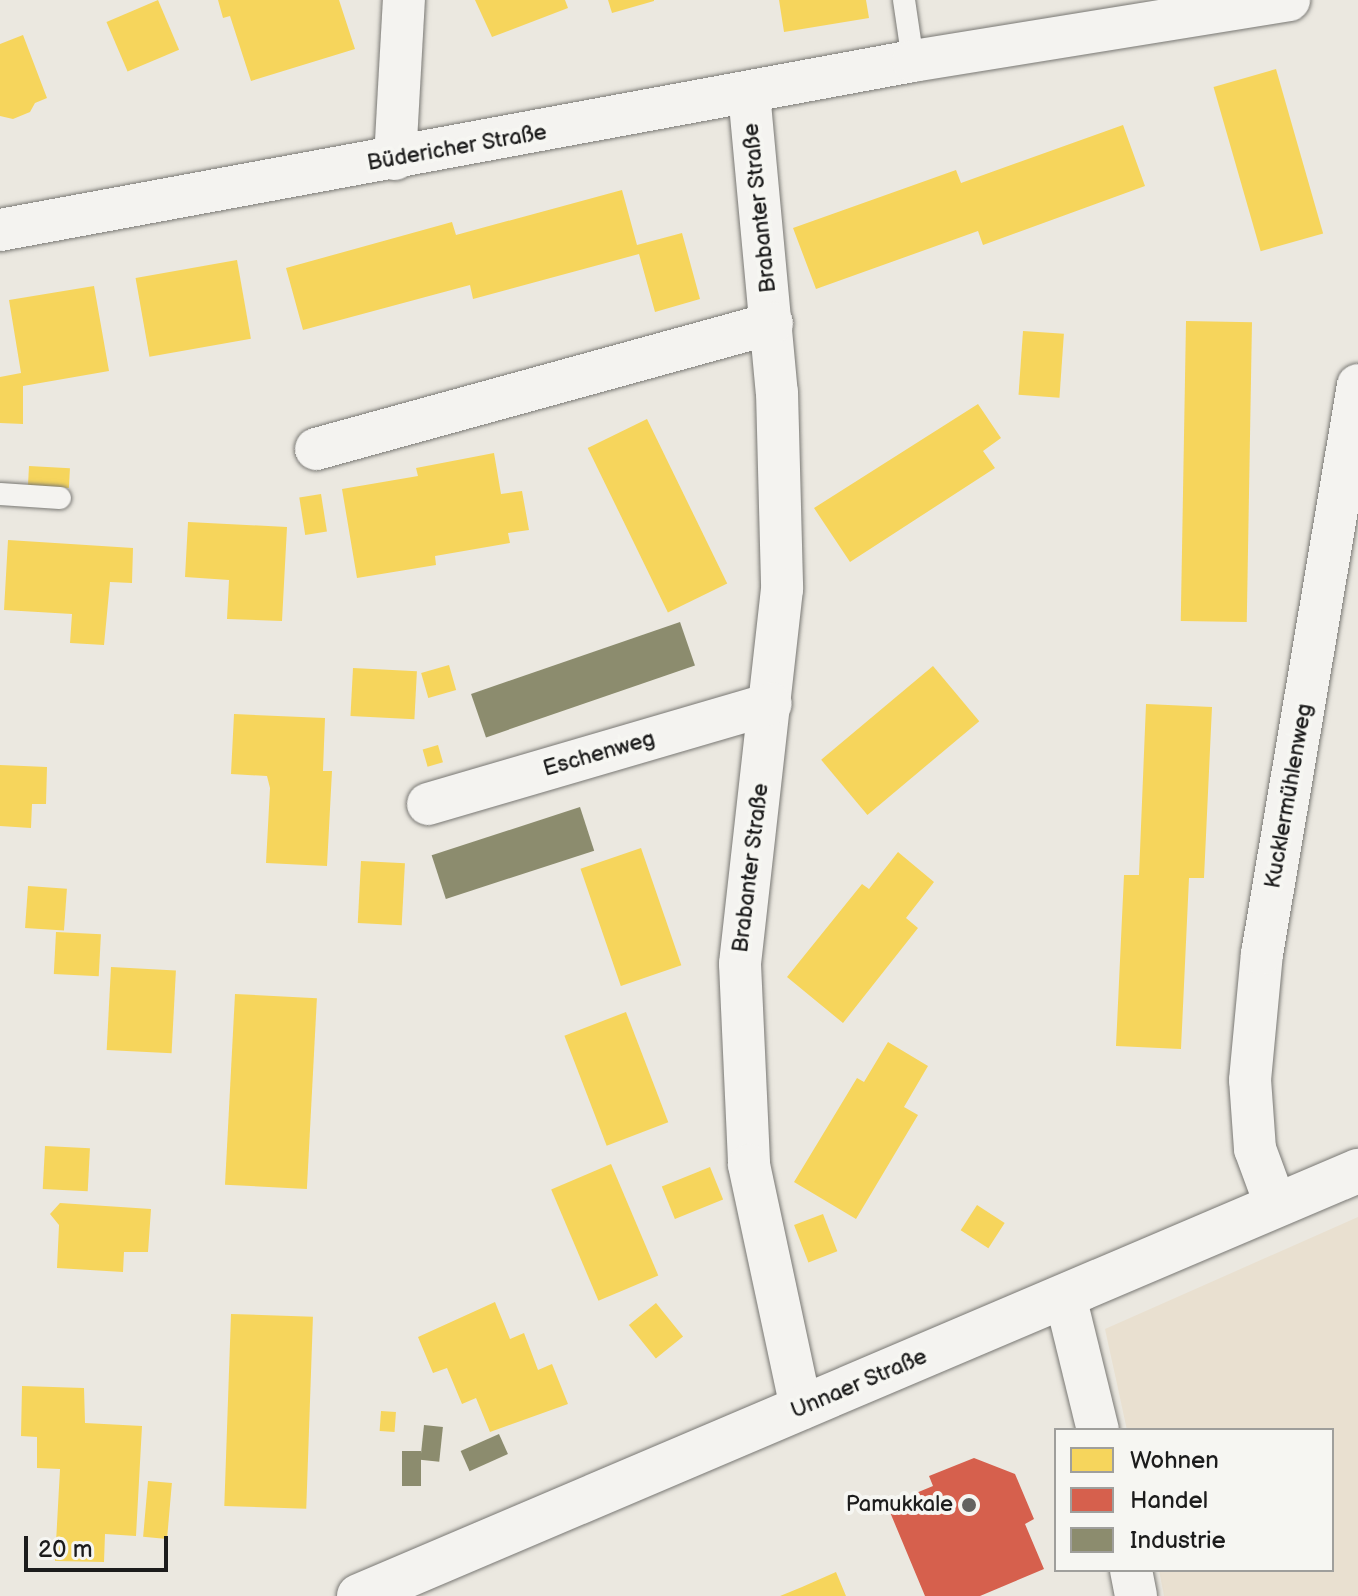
<!DOCTYPE html>
<meta charset="utf-8">
<style>
body{margin:0}
#map{position:relative;width:1358px;height:1596px;overflow:hidden;background:#ebe8e0;font-family:"Balsamiq Sans",sans-serif}
div>[style]{position:absolute}
.built>*{inset:0;background:#e9e0d0}
.homes>*{inset:0;background:#f6d55c;transform-origin:0 0}
.shops>*{inset:0;background:#d6604d}
.industry>*{inset:0;background:#8c8c6e;transform-origin:0 0}
.roads{filter:drop-shadow(0 0 2px #797874) drop-shadow(0 0 2px #797874)}
.service>*{height:22px;margin:-11px;padding:0 11px;transform-origin:11px;border-radius:11px;background:#f4f3f0}
.minor>*{height:42px;margin:-21px;padding:0 21px;transform-origin:21px;border-radius:21px;background:#f4f3f0}
.tertiary>*{height:44px;margin:-22px;padding:0 22px;transform-origin:22px;border-radius:22px;background:#f4f3f0}
.dots>*{width:22px;height:22px;translate:-50% -50%;box-sizing:border-box;border:4px solid #f6f6f2;border-radius:50%}
span{translate:-50% -50%;white-space:nowrap;text-align:center;line-height:1.15;-webkit-text-stroke:8px #f6f6f2;paint-order:stroke}
.street-label{font-size:22px;color:#1c1c1c}
.poi-label{font-size:22px;color:#1c1c1c}
.right{translate:-100% -50%;text-align:right}
.legend{position:absolute;left:1054px;top:1428px;width:280px;height:144px;box-sizing:border-box;background:#f6f6f2;border:2px solid #9f9f9c;margin:0;padding:10px 14px;list-style:none;font-size:24px;color:#1c1c1c}
.legend li{display:flex;align-items:center;gap:16px;height:40px}
.legend b{width:40px;border:2px solid #9f9f9c}
.scale{position:absolute;left:24px;top:1536px;width:144px;height:36px;box-sizing:border-box;border:4px solid #1c1c1c;border-top:0;padding-left:10px;font-size:24px;line-height:28px;white-space:nowrap;color:#1c1c1c;-webkit-text-stroke:6px #f6f6f2;paint-order:stroke}
</style>
<div id="map">
<div class="built">
<div style="clip-path:polygon(1358px 1217px,1358px 1596px,1164px 1596px,1159px 1570px,1332px 1570px,1332px 1430px,1127px 1430px,1105px 1329px)"></div>
</div>
<div class="homes">
<div style="left:158px;top:0;width:54px;height:56px;rotate:67deg"></div>
<div style="clip-path:polygon(218px 0,339px 0,355px 49px,251px 81px,230px 16px,223px 18px)"></div>
<div style="clip-path:polygon(475px 0,565px 0,568px 8px,492px 37px)"></div>
<div style="clip-path:polygon(608px 0,654px 0,654px 1px,612px 13px)"></div>
<div style="clip-path:polygon(779px 0,866px 0,869px 18px,784px 32px)"></div>
<div style="clip-path:polygon(23px 35px,47px 98px,35px 103px,30px 112px,13px 119px,0 116px,0 44px)"></div>
<div style="left:1276px;top:69px;width:171px;height:65px;rotate:74deg"></div>
<div style="clip-path:polygon(1123px 125px,1145px 186px,983px 245px,978px 231px,816px 289px,793px 228px,956px 170px,961px 183px)"></div>
<div style="clip-path:polygon(622px 190px,637px 245px,682px 233px,700px 299px,655px 312px,639px 254px,473px 299px,470px 285px,303px 330px,286px 268px,452px 222px,456px 235px)"></div>
<div style="left:237px;top:260px;width:80px;height:103px;rotate:80deg"></div>
<div style="clip-path:polygon(94px 286px,109px 371px,23px 386px,23px 424px,0 423px,0 377px,21px 373px,9px 300px)"></div>
<div style="left:1186px;top:321px;width:66px;height:300px;rotate:1deg"></div>
<div style="left:1023px;top:331px;width:41px;height:64px;rotate:4deg"></div>
<div style="clip-path:polygon(978px 404px,1001px 438px,983px 451px,995px 468px,850px 562px,814px 508px)"></div>
<div style="left:647px;top:419px;width:183px;height:66px;rotate:64deg"></div>
<div style="clip-path:polygon(494px 453px,501px 494px,522px 491px,529px 530px,508px 533px,510px 543px,435px 556px,436px 565px,357px 578px,342px 489px,418px 476px,416px 468px)"></div>
<div style="left:29px;top:466px;width:41px;height:20px;rotate:3deg"></div>
<div style="left:321px;top:494px;width:38px;height:22px;rotate:81deg"></div>
<div style="clip-path:polygon(188px 522px,287px 527px,282px 621px,227px 619px,229px 580px,185px 577px)"></div>
<div style="clip-path:polygon(8px 540px,133px 548px,132px 583px,110px 582px,104px 645px,70px 643px,72px 614px,4px 610px)"></div>
<div style="left:449px;top:665px;width:26px;height:29px;rotate:74deg"></div>
<div style="left:933px;top:666px;width:72px;height:146px;rotate:50deg"></div>
<div style="left:353px;top:668px;width:64px;height:48px;rotate:3deg"></div>
<div style="clip-path:polygon(1146px 704px,1212px 707px,1204px 878px,1189px 878px,1181px 1049px,1116px 1046px,1124px 875px,1139px 875px)"></div>
<div style="clip-path:polygon(234px 714px,325px 718px,323px 771px,332px 771px,327px 866px,266px 863px,270px 788px,267px 776px,231px 774px)"></div>
<div style="left:438px;top:745px;width:18px;height:16px;rotate:74deg"></div>
<div style="clip-path:polygon(0 765px,47px 767px,46px 804px,32px 804px,31px 828px,0 826px)"></div>
<div style="left:641px;top:848px;width:124px;height:64px;rotate:71deg"></div>
<div style="clip-path:polygon(898px 852px,934px 882px,906px 918px,918px 928px,843px 1023px,787px 977px,862px 884px,869px 889px)"></div>
<div style="left:361px;top:861px;width:44px;height:62px;rotate:3deg"></div>
<div style="left:28px;top:886px;width:39px;height:42px;rotate:4deg"></div>
<div style="left:56px;top:932px;width:45px;height:42px;rotate:3deg"></div>
<div style="left:111px;top:967px;width:65px;height:83px;rotate:3deg"></div>
<div style="left:235px;top:994px;width:82px;height:191px;rotate:3deg"></div>
<div style="left:626px;top:1012px;width:118px;height:66px;rotate:69deg"></div>
<div style="clip-path:polygon(888px 1042px,928px 1066px,904px 1107px,918px 1115px,856px 1219px,794px 1182px,857px 1078px,864px 1082px)"></div>
<div style="left:45px;top:1146px;width:45px;height:43px;rotate:3deg"></div>
<div style="left:611px;top:1164px;width:121px;height:65px;rotate:67deg"></div>
<div style="left:710px;top:1167px;width:35px;height:52px;rotate:68deg"></div>
<div style="clip-path:polygon(60px 1203px,151px 1209px,148px 1252px,124px 1252px,123px 1272px,57px 1268px,59px 1225px,50px 1214px)"></div>
<div style="left:977px;top:1205px;width:33px;height:30px;rotate:33deg"></div>
<div style="left:823px;top:1214px;width:40px;height:31px;rotate:69deg"></div>
<div style="clip-path:polygon(495px 1302px,510px 1339px,524px 1333px,538px 1370px,552px 1364px,568px 1404px,490px 1432px,476px 1398px,462px 1404px,447px 1368px,433px 1373px,418px 1337px)"></div>
<div style="left:656px;top:1303px;width:43px;height:35px;rotate:51deg"></div>
<div style="left:231px;top:1314px;width:82px;height:192px;rotate:2deg"></div>
<div style="clip-path:polygon(22px 1386px,84px 1388px,85px 1423px,142px 1426px,136px 1536px,105px 1534px,104px 1562px,55px 1561px,60px 1469px,37px 1468px,37px 1437px,21px 1436px)"></div>
<div style="left:381px;top:1411px;width:15px;height:20px;rotate:4deg"></div>
<div style="left:148px;top:1481px;width:24px;height:56px;rotate:5deg"></div>
<div style="clip-path:polygon(836px 1572px,846px 1596px,780px 1596px,802px 1587px)"></div>
</div>
<div class="shops">
<div style="clip-path:polygon(974px 1458px,1015px 1474px,1034px 1519px,1025px 1524px,1044px 1569px,980px 1596px,925px 1596px,887px 1505px,933px 1486px,929px 1476px)"></div>
</div>
<div class="industry">
<div style="left:680px;top:622px;width:46px;height:221px;rotate:71deg"></div>
<div style="left:580px;top:807px;width:46px;height:156px;rotate:72deg"></div>
<div style="left:424px;top:1425px;width:19px;height:35px;rotate:6deg"></div>
<div style="left:499px;top:1434px;width:22px;height:42px;rotate:66deg"></div>
<div style="left:402px;top:1451px;width:19px;height:35px"></div>
</div>
<div class="roads">
<div class="service">
<div style="left:904px;top:0;width:62px;rotate:81.6deg"></div>
<div style="left:0;top:494px;width:60px;rotate:3.8deg"></div>
</div>
<div class="minor">
<div style="left:749px;top:93px;width:300px;rotate:84.7deg"></div>
<div style="left:777px;top:392px;width:197px;rotate:88.5deg"></div>
<div style="left:782px;top:589px;width:377px;rotate:96.4deg"></div>
<div style="left:740px;top:964px;width:201px;rotate:87.4deg"></div>
<div style="left:749px;top:1165px;width:249px;rotate:77.9deg"></div>
<div style="left:395px;top:159px;width:159px;rotate:-86.8deg"></div>
<div style="left:0;top:230px;width:929px;rotate:-10.49deg"></div>
<div style="left:913px;top:61px;width:381px;rotate:-9.2deg"></div>
<div style="left:316px;top:449px;width:473px;rotate:-15.4deg"></div>
<div style="left:428px;top:804px;width:357px;rotate:-16.3deg"></div>
<div style="left:1276px;top:1206px;width:61px;rotate:-110.2deg"></div>
<div style="left:1255px;top:1149px;width:69px;rotate:-94.1deg"></div>
<div style="left:1250px;top:1080px;width:127px;rotate:-84.6deg"></div>
<div style="left:1262px;top:954px;width:577px;rotate:-80.42deg"></div>
<div style="left:1065px;top:1296px;width:138px;rotate:76.2deg"></div>
<div style="left:1131px;top:1570px;width:26px;rotate:79deg"></div>
</div>
<div class="tertiary">
<div style="left:359px;top:1596px;width:1086px;rotate:-23.05deg"></div>
</div>
</div>
<div class="dots">
<div style="left:969px;top:1505px;background:#646361"></div>
</div>
<div class="street-label">
<span style="left:457px;top:148px;rotate:-10deg">Büdericher Straße</span>
<span style="left:760px;top:208px;rotate:-96deg">Brabanter Straße</span>
<span style="left:599px;top:754px;rotate:-16deg">Eschenweg</span>
<span style="left:1289px;top:796px;rotate:-80deg">Kucklermühlenweg</span>
<span style="left:751px;top:868px;rotate:-83deg">Brabanter Straße</span>
<span style="left:859px;top:1384px;rotate:-23deg">Unnaer Straße</span>
</div>
<div class="poi-label">
<span class="right" style="left:953px;top:1505px">Pamukkale</span>
</div>
<ul class="legend">
<li><b style="height:22px;background:#f6d55c"></b>Wohnen</li>
<li><b style="height:22px;background:#d6604d"></b>Handel</li>
<li><b style="height:22px;background:#8c8c6e"></b>Industrie</li>
</ul>
<div class="scale">20 m</div>
</div>
